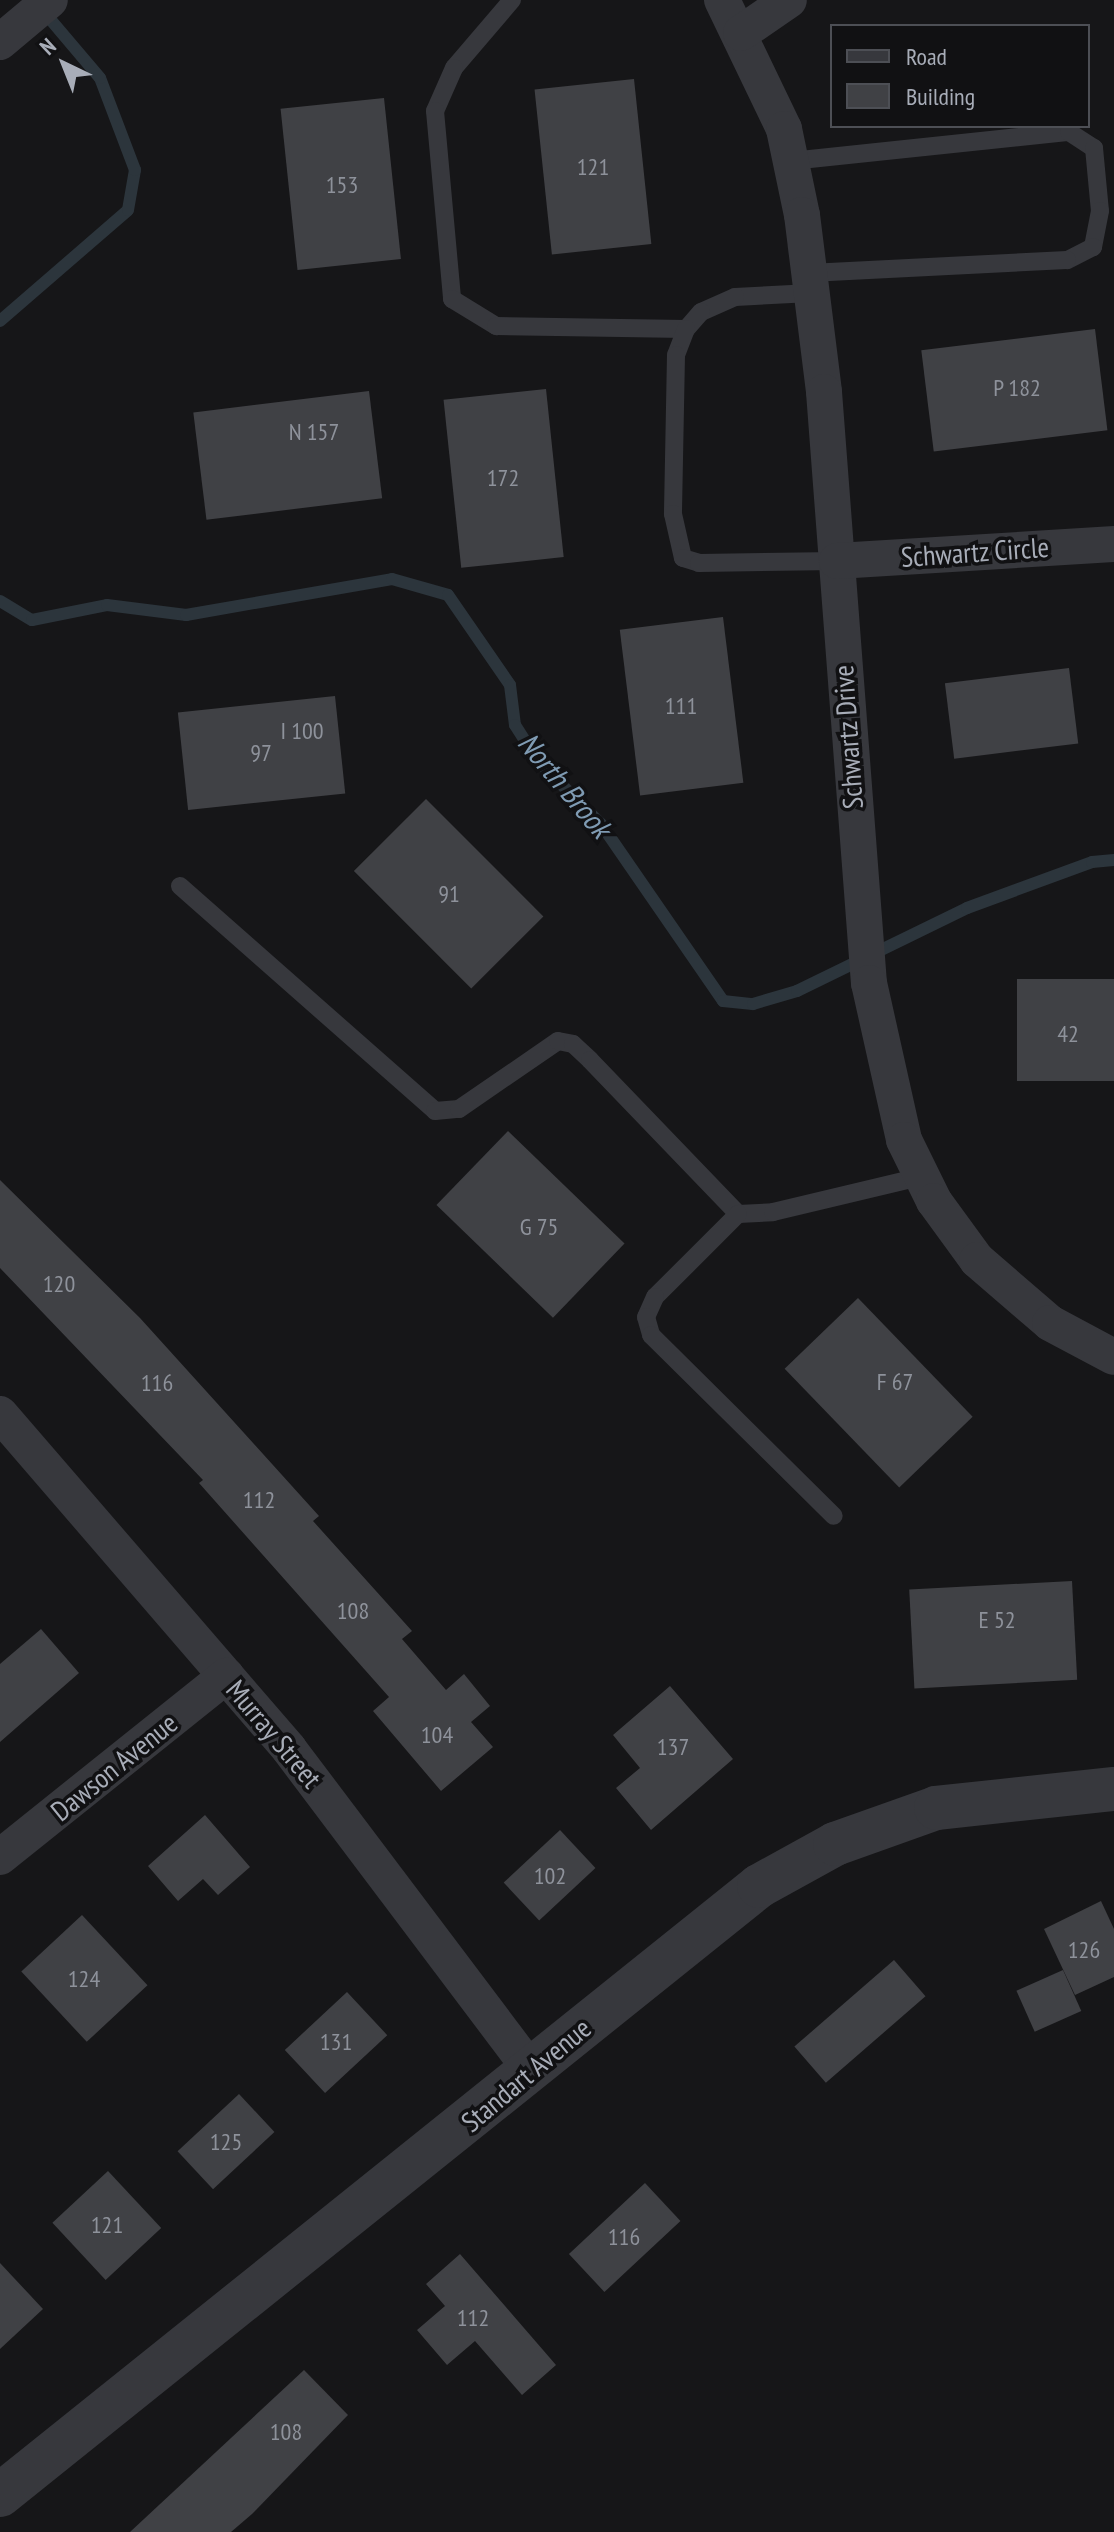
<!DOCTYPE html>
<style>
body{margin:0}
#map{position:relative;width:1114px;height:2532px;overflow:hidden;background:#161618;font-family:"PT Sans Narrow",sans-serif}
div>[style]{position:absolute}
.stream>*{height:12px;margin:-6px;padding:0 6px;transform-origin:6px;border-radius:6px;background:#2c353c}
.building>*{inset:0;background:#404145;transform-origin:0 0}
.service>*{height:18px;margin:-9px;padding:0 9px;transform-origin:9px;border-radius:9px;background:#37383d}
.minor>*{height:36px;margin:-18px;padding:0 18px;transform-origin:18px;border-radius:18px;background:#37383d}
.tertiary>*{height:44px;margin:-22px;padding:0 22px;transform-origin:22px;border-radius:22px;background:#37383d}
span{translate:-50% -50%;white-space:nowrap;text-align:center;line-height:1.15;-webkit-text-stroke:7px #111113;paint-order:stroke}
.number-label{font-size:24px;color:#8e929b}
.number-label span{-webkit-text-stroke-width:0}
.street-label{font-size:28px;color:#a8adb8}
.water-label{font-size:30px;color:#7f9bb3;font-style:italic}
.legend{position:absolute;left:830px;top:24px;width:260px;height:104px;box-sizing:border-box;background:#111113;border:2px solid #4d4f55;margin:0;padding:10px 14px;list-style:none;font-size:24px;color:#a8adb8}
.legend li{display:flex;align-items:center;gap:16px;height:40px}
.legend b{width:40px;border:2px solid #4d4f55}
.north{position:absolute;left:24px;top:24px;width:80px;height:80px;-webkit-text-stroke:6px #111113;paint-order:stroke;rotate:317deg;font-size:22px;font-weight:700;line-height:32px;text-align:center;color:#a8adb8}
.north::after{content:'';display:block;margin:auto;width:28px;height:36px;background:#a8adb8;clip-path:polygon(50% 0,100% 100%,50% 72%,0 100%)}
</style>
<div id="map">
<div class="stream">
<div style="left:0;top:321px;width:169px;rotate:-40.9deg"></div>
<div style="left:128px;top:210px;width:41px;rotate:-80.1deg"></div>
<div style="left:135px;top:170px;width:98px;rotate:-110.8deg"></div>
<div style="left:100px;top:78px;width:87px;rotate:-130.3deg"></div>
<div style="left:0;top:601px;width:37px;rotate:31deg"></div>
<div style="left:32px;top:620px;width:76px;rotate:-11.3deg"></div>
<div style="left:107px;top:605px;width:80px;rotate:7.2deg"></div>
<div style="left:186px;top:615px;width:209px;rotate:-9.9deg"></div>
<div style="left:392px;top:579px;width:58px;rotate:15.9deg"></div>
<div style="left:448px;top:595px;width:109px;rotate:55.4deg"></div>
<div style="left:510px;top:685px;width:40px;rotate:82.9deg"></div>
<div style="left:515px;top:725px;width:43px;rotate:57.4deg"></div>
<div style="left:538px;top:761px;width:89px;rotate:45deg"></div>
<div style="left:601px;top:824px;width:215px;rotate:55.4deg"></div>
<div style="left:723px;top:1001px;width:30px;rotate:6deg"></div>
<div style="left:753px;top:1004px;width:46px;rotate:-16.5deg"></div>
<div style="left:797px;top:991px;width:189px;rotate:-26deg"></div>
<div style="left:967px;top:908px;width:133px;rotate:-20.2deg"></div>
<div style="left:1092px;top:862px;width:22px;rotate:-5deg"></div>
</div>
<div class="building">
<div style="left:634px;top:79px;width:166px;height:100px;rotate:84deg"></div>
<div style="left:384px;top:98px;width:162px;height:104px;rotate:84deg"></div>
<div style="left:1095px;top:329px;width:102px;height:175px;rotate:83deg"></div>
<div style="left:546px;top:389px;width:169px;height:103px;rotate:84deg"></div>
<div style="left:369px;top:391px;width:108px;height:177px;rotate:83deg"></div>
<div style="left:723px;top:617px;width:167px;height:104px;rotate:83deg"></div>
<div style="left:1069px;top:668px;width:76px;height:125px;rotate:83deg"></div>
<div style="left:335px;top:696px;width:98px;height:158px;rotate:84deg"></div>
<div style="left:426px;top:799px;width:166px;height:102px;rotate:45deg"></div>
<div style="left:1114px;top:979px;width:102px;height:97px;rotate:90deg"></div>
<div style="left:508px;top:1131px;width:162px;height:103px;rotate:44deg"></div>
<div style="clip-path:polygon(0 1180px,140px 1318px,319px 1516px,313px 1521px,412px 1631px,402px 1639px,446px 1690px,464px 1674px,490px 1706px,471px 1722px,493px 1747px,441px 1791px,373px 1711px,389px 1697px,199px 1483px,203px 1480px,0 1268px)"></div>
<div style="left:858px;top:1298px;width:165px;height:102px;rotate:46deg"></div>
<div style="left:1072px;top:1581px;width:99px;height:163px;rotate:87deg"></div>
<div style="clip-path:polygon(41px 1629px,79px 1673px,0 1742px,0 1664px)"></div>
<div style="clip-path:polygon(670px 1686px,733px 1759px,651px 1830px,616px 1788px,640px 1768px,613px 1735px)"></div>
<div style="clip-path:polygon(205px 1815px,250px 1867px,218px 1895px,203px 1879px,178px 1901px,148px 1866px)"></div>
<div style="left:560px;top:1830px;width:52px;height:77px;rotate:47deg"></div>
<div style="clip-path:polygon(1101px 1901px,1114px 1929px,1114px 1977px,1075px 1995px,1044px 1929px)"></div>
<div style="left:82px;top:1915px;width:96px;height:83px;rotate:47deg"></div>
<div style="left:894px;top:1960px;width:48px;height:132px;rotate:49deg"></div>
<div style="left:1063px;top:1970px;width:45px;height:51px;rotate:66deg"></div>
<div style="left:347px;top:1992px;width:59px;height:85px;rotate:47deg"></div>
<div style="left:239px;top:2094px;width:52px;height:84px;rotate:47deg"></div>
<div style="left:108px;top:2171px;width:78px;height:76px;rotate:47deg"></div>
<div style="left:645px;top:2183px;width:52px;height:104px;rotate:47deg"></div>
<div style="clip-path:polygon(460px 2254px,556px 2365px,522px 2395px,475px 2341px,447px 2365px,417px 2330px,445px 2306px,426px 2284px)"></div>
<div style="clip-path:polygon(0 2263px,43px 2309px,0 2349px)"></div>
<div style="clip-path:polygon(304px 2370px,348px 2415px,252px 2514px,231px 2532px,130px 2532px)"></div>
</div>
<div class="service">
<div style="left:512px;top:0;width:89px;rotate:130.5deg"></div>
<div style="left:454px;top:68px;width:47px;rotate:113.8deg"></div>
<div style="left:435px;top:111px;width:189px;rotate:84.8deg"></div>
<div style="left:452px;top:299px;width:52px;rotate:31.5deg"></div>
<div style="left:496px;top:326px;width:190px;rotate:0.9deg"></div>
<div style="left:791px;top:161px;width:280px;rotate:-6deg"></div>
<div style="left:1069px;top:132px;width:30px;rotate:33deg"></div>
<div style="left:1094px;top:148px;width:63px;rotate:84.6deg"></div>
<div style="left:1100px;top:211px;width:37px;rotate:101deg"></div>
<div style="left:1093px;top:247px;width:29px;rotate:153deg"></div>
<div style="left:1067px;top:260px;width:258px;rotate:177.1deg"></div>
<div style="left:811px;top:293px;width:76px;rotate:177deg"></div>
<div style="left:735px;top:297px;width:37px;rotate:156deg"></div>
<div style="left:701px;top:312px;width:23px;rotate:131deg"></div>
<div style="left:686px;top:329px;width:28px;rotate:111deg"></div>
<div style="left:676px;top:355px;width:159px;rotate:91.1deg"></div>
<div style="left:673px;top:514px;width:45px;rotate:77.2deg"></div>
<div style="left:683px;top:558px;width:17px;rotate:17deg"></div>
<div style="left:699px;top:563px;width:138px;rotate:-0.8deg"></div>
<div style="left:180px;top:886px;width:340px;rotate:41.4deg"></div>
<div style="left:435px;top:1111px;width:24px;rotate:-5deg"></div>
<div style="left:459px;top:1109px;width:120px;rotate:-34.5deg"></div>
<div style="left:558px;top:1041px;width:15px;rotate:11deg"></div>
<div style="left:573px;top:1044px;width:23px;rotate:43deg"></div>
<div style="left:590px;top:1060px;width:214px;rotate:46.1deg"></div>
<div style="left:738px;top:1214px;width:35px;rotate:-3deg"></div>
<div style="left:773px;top:1212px;width:151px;rotate:-13.4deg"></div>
<div style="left:738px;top:1214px;width:117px;rotate:135deg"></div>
<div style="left:655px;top:1297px;width:22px;rotate:114deg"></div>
<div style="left:646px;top:1317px;width:19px;rotate:74deg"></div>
<div style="left:651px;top:1335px;width:257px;rotate:44.7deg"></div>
</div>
<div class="minor">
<div style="left:722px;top:0;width:143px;rotate:64.3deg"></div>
<div style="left:784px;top:129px;width:88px;rotate:78.2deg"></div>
<div style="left:802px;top:215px;width:178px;rotate:82.9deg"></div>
<div style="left:824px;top:392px;width:593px;rotate:85.65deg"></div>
<div style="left:869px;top:983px;width:161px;rotate:77.4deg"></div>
<div style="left:904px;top:1140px;width:68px;rotate:63.8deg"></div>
<div style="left:934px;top:1201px;width:73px;rotate:53.9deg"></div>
<div style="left:977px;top:1260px;width:96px;rotate:40.8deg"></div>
<div style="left:1050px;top:1323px;width:72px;rotate:28deg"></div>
<div style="left:741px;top:33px;width:58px;rotate:-34.5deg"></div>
<div style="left:0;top:42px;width:65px;rotate:-40deg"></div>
<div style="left:837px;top:561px;width:278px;rotate:-3.5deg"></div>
<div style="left:0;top:1414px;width:442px;rotate:49.2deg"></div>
<div style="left:289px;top:1749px;width:401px;rotate:53deg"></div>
<div style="left:0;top:1857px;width:290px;rotate:-38.7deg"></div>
</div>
<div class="tertiary">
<div style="left:0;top:2495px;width:973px;rotate:-38.74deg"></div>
<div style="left:759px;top:1886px;width:87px;rotate:-28.9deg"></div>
<div style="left:835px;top:1844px;width:107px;rotate:-19.6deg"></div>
<div style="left:936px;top:1808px;width:179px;rotate:-6.1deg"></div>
</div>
<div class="number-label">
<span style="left:593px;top:167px">121</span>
<span style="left:342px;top:185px">153</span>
<span style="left:1017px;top:388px">P 182</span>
<span style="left:314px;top:432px">N 157</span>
<span style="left:503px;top:478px">172</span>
<span style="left:681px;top:706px">111</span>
<span style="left:302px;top:731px">I 100</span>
<span style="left:261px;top:753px">97</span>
<span style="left:449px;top:894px">91</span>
<span style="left:1068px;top:1034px">42</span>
<span style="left:539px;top:1227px">G 75</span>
<span style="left:59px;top:1284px">120</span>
<span style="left:895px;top:1382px">F 67</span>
<span style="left:157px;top:1383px">116</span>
<span style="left:259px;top:1500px">112</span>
<span style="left:353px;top:1611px">108</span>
<span style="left:997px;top:1620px">E 52</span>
<span style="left:437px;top:1735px">104</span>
<span style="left:673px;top:1747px">137</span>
<span style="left:550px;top:1876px">102</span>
<span style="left:1084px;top:1950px">126</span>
<span style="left:84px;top:1979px">124</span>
<span style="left:336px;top:2042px">131</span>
<span style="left:226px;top:2142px">125</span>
<span style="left:107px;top:2225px">121</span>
<span style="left:624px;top:2237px">116</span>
<span style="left:473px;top:2318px">112</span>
<span style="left:286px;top:2432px">108</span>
</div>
<div class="street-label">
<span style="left:975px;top:552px;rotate:-4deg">Schwartz Circle</span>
<span style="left:848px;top:737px;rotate:-94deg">Schwartz Drive</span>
<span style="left:274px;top:1734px;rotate:50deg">Murray Street</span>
<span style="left:114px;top:1767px;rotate:-39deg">Dawson Avenue</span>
<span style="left:526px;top:2075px;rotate:-40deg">Standart Avenue</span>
</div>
<div class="water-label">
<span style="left:565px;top:785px;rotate:50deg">North Brook</span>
</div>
<ul class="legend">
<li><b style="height:10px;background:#37383d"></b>Road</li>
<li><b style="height:22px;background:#404145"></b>Building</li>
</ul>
<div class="north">N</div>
</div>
